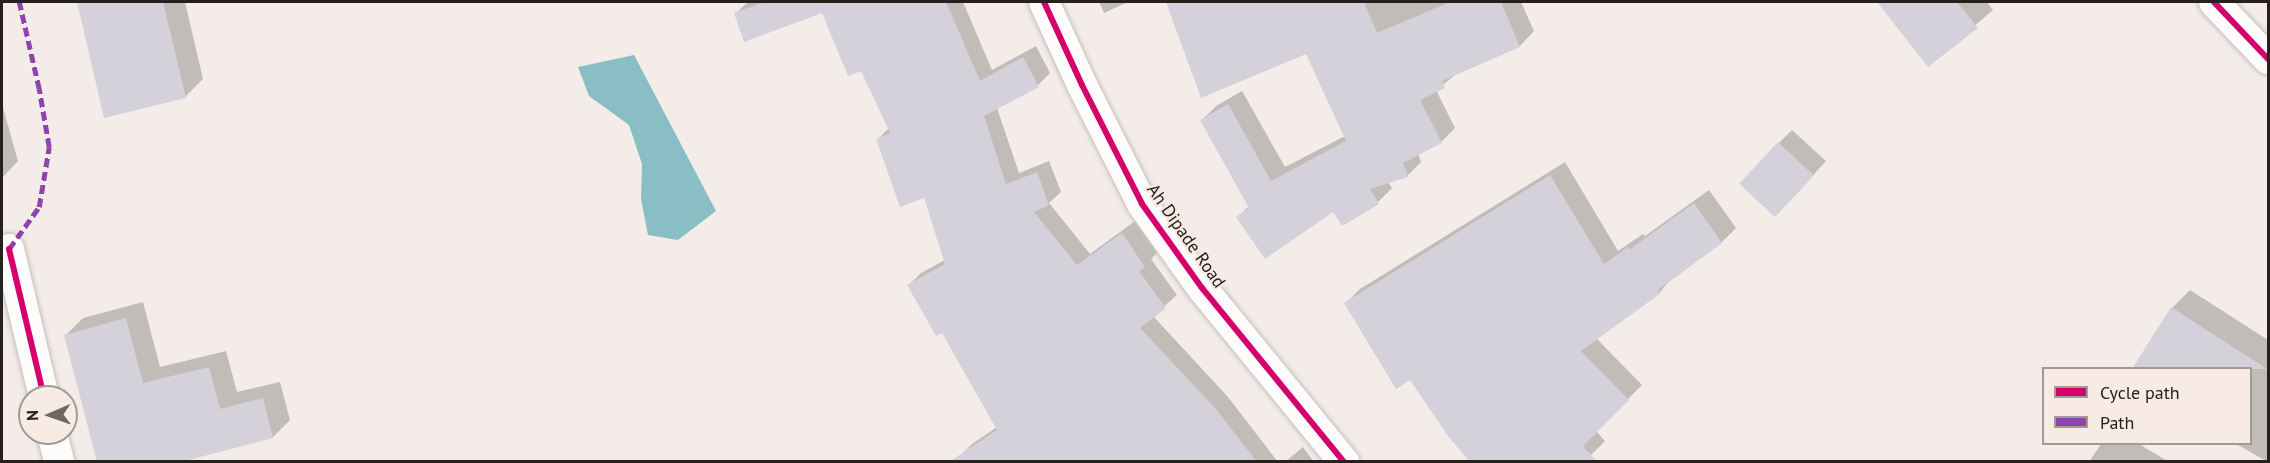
<!DOCTYPE html>
<style>
body{margin:0}
#map{position:relative;width:2270px;height:463px;overflow:hidden;background:#f3ece8;font-family:"PT Sans",sans-serif}
div>[style]{position:absolute}
.water>*{inset:0;background:#89bec5}
.shadow>*{inset:0;background:#0003}
.building>*{inset:0;background:#d4d1da;transform-origin:0 0}
.roads{filter:drop-shadow(0 0 2px #c5c0bd) drop-shadow(0 0 2px #c5c0bd)}
.minor>*{height:30px;margin:-15px;padding:0 15px;transform-origin:15px;border-radius:15px;background:#fdfcfc}
.quiet>*{height:4.5px;margin-top:-2.25px;transform-origin:0;background:repeating-linear-gradient(90deg,#8e44ad 0 9px,transparent 0 13.5px)}
.cycleway>*{height:6px;margin:-3px;padding:0 3px;transform-origin:3px;border-radius:3px;background:#d6006c}
span{translate:-50% -50%;white-space:nowrap;text-align:center;line-height:1.15;-webkit-text-stroke:4.5px #f7ebe4;paint-order:stroke}
.street-label{font-size:18px;color:#26211f}
.frame{position:absolute;inset:0;border:3px solid #26211f;pointer-events:none}
.legend{position:absolute;left:2042px;top:367px;width:210px;height:78px;box-sizing:border-box;background:#f7ebe4;border:2px solid #a39a95;margin:0;padding:8px 10px;list-style:none;font-size:18px;color:#26211f}
.legend li{display:flex;align-items:center;gap:12px;height:30px}
.legend b{width:30px;border:2px solid #a39a95}
.north{position:absolute;left:18px;top:385px;width:60px;height:60px;box-sizing:border-box;background:#f7ebe4;border:2px solid #a39a95;border-radius:50%;rotate:268deg;font-size:16px;font-weight:700;line-height:24px;text-align:center;color:#26211f}
.north::after{content:'';display:block;margin:auto;width:21px;height:27px;background:#6e6865;clip-path:polygon(50% 0,100% 100%,50% 72%,0 100%)}
</style>
<div id="map">
<div class="water">
<div style="clip-path:polygon(634px 55px,716px 211px,678px 240px,648px 235px,641px 199px,642px 164px,629px 125px,589px 96px,578px 67px)"></div>
</div>
<div class="shadow">
<div style="clip-path:polygon(78px 2px,185px 2px,203px 79px,185px 97px,106px 116px)"></div>
<div style="clip-path:polygon(748px 2px,963px 2px,992px 70px,1036px 46px,1050px 73px,1038px 85px,997px 108px,1019px 173px,1049px 161px,1061px 192px,1049px 203px,1090px 254px,1135px 221px,1157px 253px,1151px 259px,1177px 295px,1153px 316px,1228px 397px,1278px 462px,964px 462px,960px 456px,972px 444px,997px 427px,943px 331px,909px 285px,921px 273px,945px 260px,925px 196px,878px 139px,889px 128px,861px 69px,823px 11px,735px 14px)"></div>
<div style="clip-path:polygon(1099px 2px,1128px 2px,1104px 13px)"></div>
<div style="clip-path:polygon(1168px 2px,1521px 2px,1534px 31px,1520px 46px,1459px 72px,1436px 90px,1455px 128px,1441px 142px,1418px 153px,1421px 162px,1407px 176px,1388px 182px,1392px 188px,1378px 202px,1342px 224px,1333px 210px,1238px 217px,1249px 206px,1202px 120px,1216px 106px,1242px 91px,1285px 167px,1345px 136px,1307px 52px,1202px 96px)"></div>
<div style="clip-path:polygon(1879px 2px,1987px 2px,1993px 10px,1929px 65px)"></div>
<div style="clip-path:polygon(2px 104px,18px 161px,2px 178px)"></div>
<div style="clip-path:polygon(1792px 130px,1826px 161px,1789px 202px,1779px 143px)"></div>
<div style="clip-path:polygon(1565px 162px,1618px 251px,1643px 234px,1645px 236px,1709px 190px,1736px 228px,1722px 242px,1673px 277px,1660px 292px,1596px 338px,1642px 385px,1596px 431px,1605px 441px,1591px 455px,1410px 378px,1346px 303px,1360px 289px)"></div>
<div style="clip-path:polygon(2190px 290px,2268px 340px,2268px 462px,2236px 444px,2250px 444px,2250px 368px,2172px 308px)"></div>
<div style="clip-path:polygon(143px 302px,160px 367px,226px 351px,237px 392px,280px 382px,290px 420px,273px 437px,184px 459px,185px 462px,99px 462px,66px 335px,83px 318px)"></div>
<div style="clip-path:polygon(2101px 444px,2139px 444px,2169px 462px,2089px 462px)"></div>
<div style="clip-path:polygon(1303px 447px,1314px 462px,1285px 462px)"></div>
</div>
<div class="building">
<div style="clip-path:polygon(77px 2px,163px 2px,186px 98px,104px 118px)"></div>
<div style="clip-path:polygon(764px 2px,946px 2px,980px 81px,1023px 57px,1039px 87px,984px 116px,1006px 184px,1037px 172px,1049px 205px,1034px 212px,1077px 265px,1122px 233px,1145px 267px,1139px 271px,1166px 308px,1140px 328px,1216px 409px,1257px 462px,949px 462px,997px 430px,942px 333px,936px 336px,907px 285px,945px 264px,924px 198px,900px 207px,876px 139px,890px 133px,861px 71px,848px 76px,822px 13px,744px 42px,734px 13px)"></div>
<div style="clip-path:polygon(1166px 2px,1364px 2px,1377px 33px,1450px 2px,1501px 2px,1520px 47px,1442px 81px,1445px 88px,1420px 100px,1442px 143px,1403px 163px,1408px 177px,1370px 189px,1379px 204px,1342px 226px,1333px 212px,1265px 259px,1236px 217px,1249px 208px,1200px 120px,1228px 104px,1271px 181px,1346px 141px,1306px 54px,1201px 98px)"></div>
<div style="clip-path:polygon(1877px 2px,1957px 2px,1978px 28px,1928px 67px)"></div>
<div style="left:1778px;top:142px;width:49px;height:57px;rotate:43deg"></div>
<div style="clip-path:polygon(1550px 175px,1604px 264px,1628px 247px,1630px 249px,1694px 203px,1722px 243px,1658px 290px,1661px 293px,1581px 351px,1629px 400px,1583px 446px,1597px 462px,1470px 462px,1448px 436px,1410px 380px,1396px 389px,1344px 303px)"></div>
<div style="clip-path:polygon(2171px 307px,2267px 369px,2132px 369px)"></div>
<div style="clip-path:polygon(126px 318px,143px 383px,209px 367px,220px 409px,263px 398px,273px 438px,181px 462px,97px 462px,64px 335px)"></div>
</div>
<div class="roads">
<div class="minor">
<div style="left:1044px;top:2px;width:91px;rotate:65.4deg"></div>
<div style="left:1082px;top:85px;width:133px;rotate:63.2deg"></div>
<div style="left:1142px;top:204px;width:103px;rotate:54.5deg"></div>
<div style="left:1202px;top:288px;width:225px;rotate:50.8deg"></div>
<div style="left:2214px;top:2px;width:79px;rotate:46.5deg"></div>
<div style="left:9px;top:249px;width:152px;rotate:76.7deg"></div>
<div style="left:52px;top:433px;width:30px;rotate:76deg"></div>
</div>
</div>
<div class="quiet">
<div style="left:9px;top:249px;width:52px;rotate:-54.5deg"></div>
<div style="left:39px;top:207px;width:61px;rotate:-80.5deg"></div>
<div style="left:49px;top:147px;width:59px;rotate:-99.8deg"></div>
<div style="left:39px;top:89px;width:89px;rotate:-102.9deg"></div>
</div>
<div class="cycleway">
<div style="left:1044px;top:2px;width:91px;rotate:65.4deg"></div>
<div style="left:1082px;top:85px;width:133px;rotate:63.2deg"></div>
<div style="left:1142px;top:204px;width:103px;rotate:54.5deg"></div>
<div style="left:1202px;top:288px;width:225px;rotate:50.8deg"></div>
<div style="left:2214px;top:2px;width:79px;rotate:46.5deg"></div>
<div style="left:9px;top:249px;width:152px;rotate:76.7deg"></div>
</div>
<div class="street-label">
<span style="left:1186px;top:236px;rotate:55deg">Ah Dipade Road</span>
</div>
<div class="frame"></div>
<ul class="legend">
<li><b style="height:8px;background:#d6006c"></b>Cycle path</li>
<li><b style="height:8px;background:#8e44ad"></b>Path</li>
</ul>
<div class="north">N</div>
</div>
